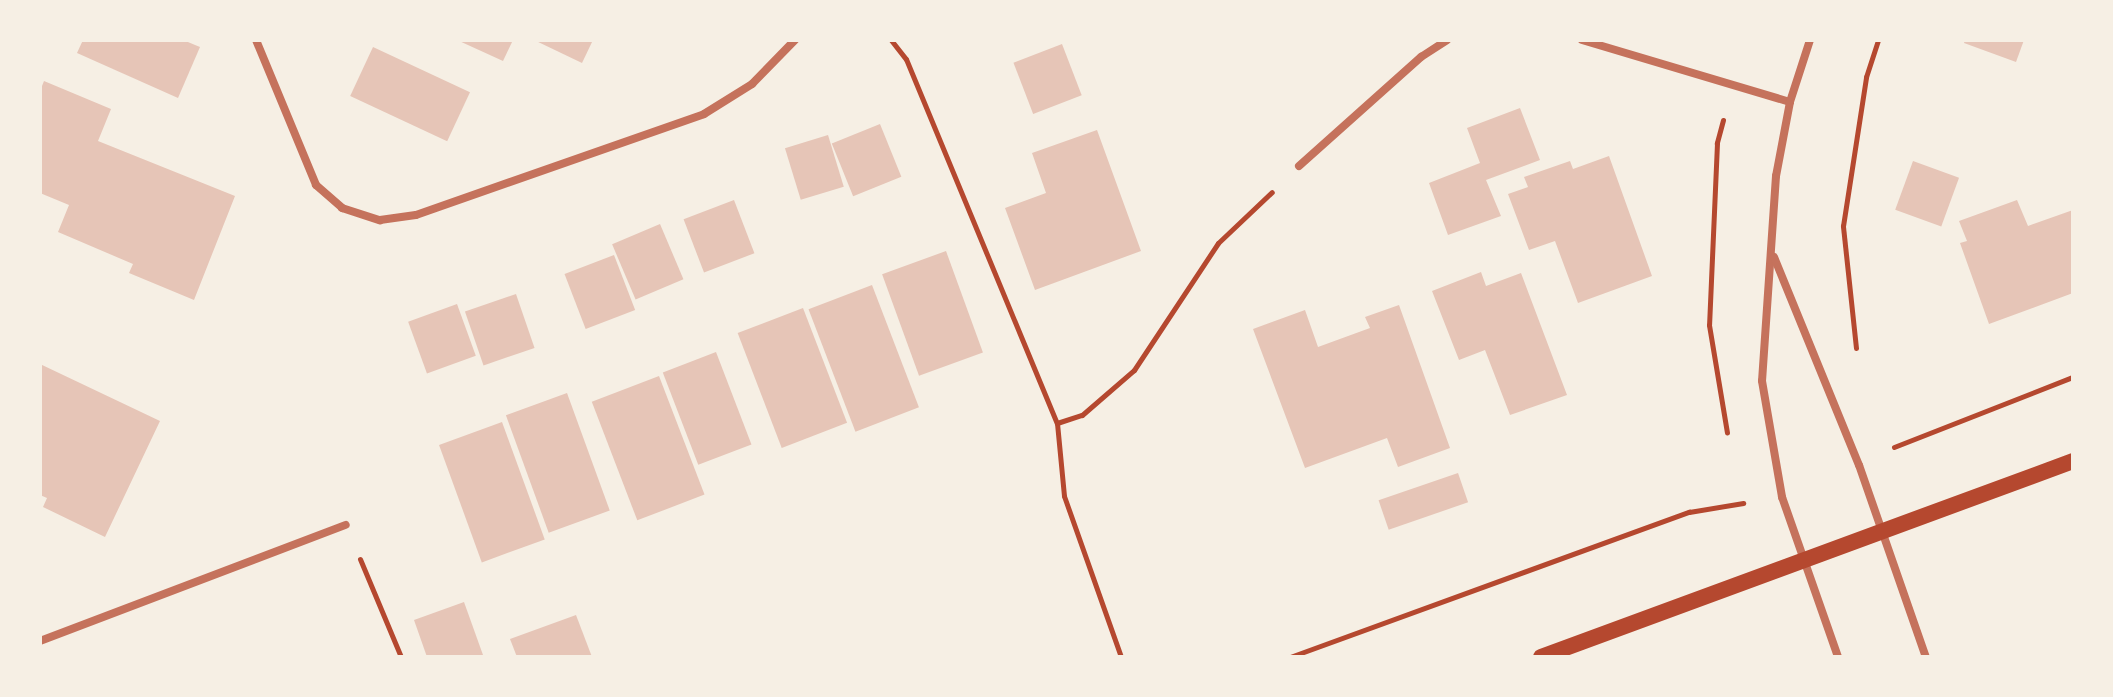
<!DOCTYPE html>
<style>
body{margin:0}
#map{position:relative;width:2113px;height:697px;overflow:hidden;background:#f6efe4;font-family:Montserrat,sans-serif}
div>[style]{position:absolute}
.building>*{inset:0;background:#e6c5b7;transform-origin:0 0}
.path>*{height:5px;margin:-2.5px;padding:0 2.5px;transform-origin:2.5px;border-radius:2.5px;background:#b5482f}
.minor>*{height:8px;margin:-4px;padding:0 4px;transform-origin:4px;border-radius:4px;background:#c5725c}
.secondary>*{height:16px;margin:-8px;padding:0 8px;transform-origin:8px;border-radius:8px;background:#b5482f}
span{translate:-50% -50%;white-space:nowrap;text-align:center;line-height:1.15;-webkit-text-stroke:6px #f6efe4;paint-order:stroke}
.frame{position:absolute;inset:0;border:42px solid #f6efe4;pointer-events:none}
</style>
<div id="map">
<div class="building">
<div style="clip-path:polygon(83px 40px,183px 40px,200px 47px,178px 98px,77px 53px)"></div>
<div style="clip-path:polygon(457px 40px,513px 40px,503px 61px)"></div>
<div style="clip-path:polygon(534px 40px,593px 40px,582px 63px)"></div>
<div style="clip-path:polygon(1965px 40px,2024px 40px,2016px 62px,1964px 43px)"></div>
<div style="left:1062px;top:44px;width:55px;height:52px;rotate:69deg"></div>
<div style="left:373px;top:47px;width:107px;height:54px;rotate:25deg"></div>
<div style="clip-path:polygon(44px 81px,111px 109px,98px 141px,235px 196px,194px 300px,129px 273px,133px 264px,58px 232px,69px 205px,40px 193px,40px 91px)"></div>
<div style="clip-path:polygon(1520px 108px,1540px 160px,1486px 180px,1501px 216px,1448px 235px,1429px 183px,1480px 163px,1467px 128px)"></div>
<div style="left:880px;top:124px;width:57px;height:52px;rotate:68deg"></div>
<div style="clip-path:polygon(1097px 130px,1141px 251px,1035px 290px,1005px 208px,1046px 193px,1032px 153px)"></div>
<div style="left:828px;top:135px;width:54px;height:45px;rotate:73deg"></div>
<div style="clip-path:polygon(1609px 156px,1652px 276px,1578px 303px,1555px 241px,1529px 250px,1508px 194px,1528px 187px,1524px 177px,1570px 161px,1573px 169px)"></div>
<div style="left:1913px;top:161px;width:49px;height:52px;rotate:20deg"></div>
<div style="left:734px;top:200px;width:57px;height:54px;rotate:69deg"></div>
<div style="clip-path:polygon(2017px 200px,2028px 226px,2073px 210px,2073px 293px,1989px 324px,1960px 243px,1967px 241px,1959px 221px)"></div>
<div style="left:660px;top:224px;width:60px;height:52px;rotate:67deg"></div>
<div style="left:946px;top:251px;width:108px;height:68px;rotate:70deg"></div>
<div style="left:614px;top:255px;width:59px;height:53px;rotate:69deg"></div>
<div style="clip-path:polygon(1481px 272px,1486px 286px,1521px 273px,1567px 395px,1510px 415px,1485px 350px,1459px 360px,1432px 291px)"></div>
<div style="left:872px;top:285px;width:131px;height:68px;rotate:69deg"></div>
<div style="left:516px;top:294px;width:57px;height:54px;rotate:71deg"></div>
<div style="left:457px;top:304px;width:55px;height:52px;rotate:70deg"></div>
<div style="clip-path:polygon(1399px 305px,1450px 448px,1398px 467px,1387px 438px,1305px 468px,1253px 329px,1305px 310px,1318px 347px,1370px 328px,1365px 317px)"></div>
<div style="left:803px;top:308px;width:123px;height:70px;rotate:69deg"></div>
<div style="left:716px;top:352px;width:99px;height:57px;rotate:69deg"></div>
<div style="clip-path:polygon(40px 364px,160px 421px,105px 537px,43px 507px,47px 498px,40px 495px)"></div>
<div style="left:659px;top:376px;width:127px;height:72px;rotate:69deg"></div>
<div style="left:567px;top:393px;width:125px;height:65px;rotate:70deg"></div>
<div style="left:502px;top:422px;width:125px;height:67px;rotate:70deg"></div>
<div style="left:1458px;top:473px;width:31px;height:84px;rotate:71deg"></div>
<div style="clip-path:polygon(464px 602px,483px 655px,427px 657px,414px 620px)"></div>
<div style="clip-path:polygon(576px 615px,592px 657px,517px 657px,510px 639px)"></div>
</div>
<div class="path">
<div style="left:891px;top:40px;width:24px;rotate:52deg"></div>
<div style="left:906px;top:59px;width:394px;rotate:67.5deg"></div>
<div style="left:1057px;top:423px;width:73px;rotate:84.5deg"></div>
<div style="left:1064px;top:496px;width:171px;rotate:70.5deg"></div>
<div style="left:1723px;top:120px;width:24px;rotate:105deg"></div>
<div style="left:1717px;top:143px;width:182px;rotate:92.5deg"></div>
<div style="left:1709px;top:325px;width:109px;rotate:80.5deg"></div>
<div style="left:1856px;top:348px;width:123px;rotate:-96.1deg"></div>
<div style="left:1843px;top:226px;width:151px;rotate:-81.2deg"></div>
<div style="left:1866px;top:77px;width:39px;rotate:-72deg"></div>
<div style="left:1057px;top:423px;width:26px;rotate:-18deg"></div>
<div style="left:1082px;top:415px;width:69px;rotate:-40.9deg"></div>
<div style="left:1134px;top:370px;width:152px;rotate:-56.5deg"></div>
<div style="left:1218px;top:243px;width:74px;rotate:-43.4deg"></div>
<div style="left:1894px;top:447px;width:192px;rotate:-21.4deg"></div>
<div style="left:360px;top:559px;width:106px;rotate:67.3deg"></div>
<div style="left:1290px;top:657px;width:425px;rotate:-20deg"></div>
<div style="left:1689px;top:512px;width:55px;rotate:-9.5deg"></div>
</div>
<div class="minor">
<div style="left:256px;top:40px;width:157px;rotate:67.5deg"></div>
<div style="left:316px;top:185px;width:35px;rotate:41deg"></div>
<div style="left:342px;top:208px;width:40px;rotate:18deg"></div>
<div style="left:380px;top:220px;width:36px;rotate:-8deg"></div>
<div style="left:416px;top:215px;width:305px;rotate:-19.3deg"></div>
<div style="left:704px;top:114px;width:57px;rotate:-32deg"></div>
<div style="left:752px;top:84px;width:62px;rotate:-45.7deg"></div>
<div style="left:1582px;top:40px;width:217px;rotate:16.6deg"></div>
<div style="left:1810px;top:40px;width:65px;rotate:107.9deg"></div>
<div style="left:1790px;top:102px;width:75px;rotate:100.7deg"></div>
<div style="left:1776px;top:176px;width:205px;rotate:93.9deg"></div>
<div style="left:1762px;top:381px;width:118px;rotate:80.2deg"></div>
<div style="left:1782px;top:497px;width:170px;rotate:70.7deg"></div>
<div style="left:1299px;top:166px;width:164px;rotate:-41.8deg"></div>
<div style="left:1421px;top:57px;width:31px;rotate:-33deg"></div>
<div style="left:1774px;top:257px;width:225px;rotate:67.8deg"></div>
<div style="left:1859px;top:465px;width:203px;rotate:70.8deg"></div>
<div style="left:40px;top:641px;width:327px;rotate:-20.8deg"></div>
</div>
<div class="secondary">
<div style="left:1541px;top:657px;width:567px;rotate:-20.22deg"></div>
</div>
<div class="frame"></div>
</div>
